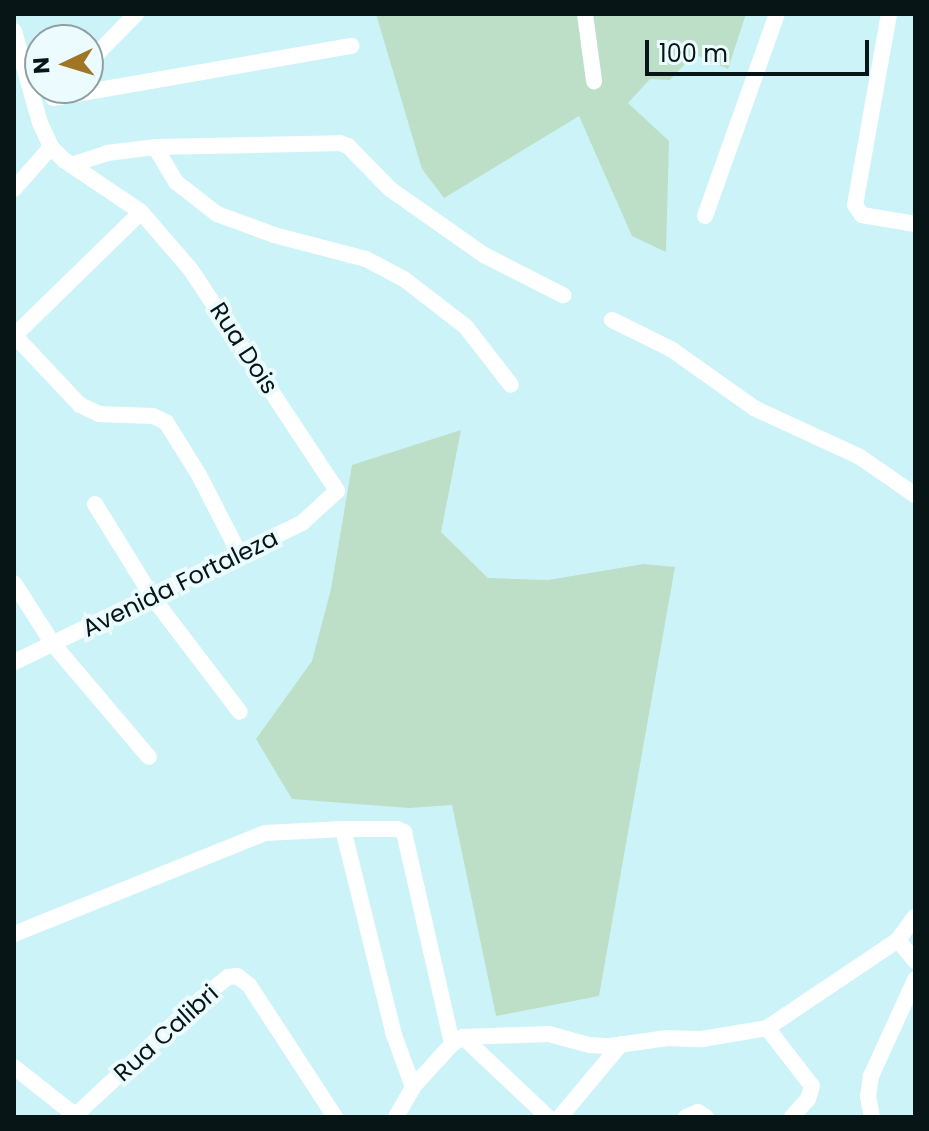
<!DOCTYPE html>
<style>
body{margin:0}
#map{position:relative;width:929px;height:1131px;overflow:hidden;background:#ccf4f8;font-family:Poppins,sans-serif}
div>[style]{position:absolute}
.green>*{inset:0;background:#bddec7}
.street>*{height:16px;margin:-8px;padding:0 8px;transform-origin:8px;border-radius:8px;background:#fff}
span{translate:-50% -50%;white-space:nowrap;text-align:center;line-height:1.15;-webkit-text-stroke:8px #ecfcfe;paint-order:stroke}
.street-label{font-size:24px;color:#071516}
.frame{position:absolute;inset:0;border:16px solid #071516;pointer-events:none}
.north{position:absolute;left:24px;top:24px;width:80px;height:80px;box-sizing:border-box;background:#ecfcfe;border:2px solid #90a0a1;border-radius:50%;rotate:266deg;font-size:22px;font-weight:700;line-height:32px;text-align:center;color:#071516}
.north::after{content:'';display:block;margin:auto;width:28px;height:36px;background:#a07625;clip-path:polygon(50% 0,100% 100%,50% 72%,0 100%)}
.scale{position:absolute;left:645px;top:40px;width:224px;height:36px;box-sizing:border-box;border:4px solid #071516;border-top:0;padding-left:10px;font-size:24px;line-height:28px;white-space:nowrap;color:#071516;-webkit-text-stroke:6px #ecfcfe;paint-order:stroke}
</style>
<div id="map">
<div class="green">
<div style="clip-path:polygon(376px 14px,746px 14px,728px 69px,694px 54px,670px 80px,650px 79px,628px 103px,669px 141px,666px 252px,632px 236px,579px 116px,444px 198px,422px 169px)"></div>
<div style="clip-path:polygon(461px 430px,441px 532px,488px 578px,548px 580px,644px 564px,675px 567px,599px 996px,496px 1016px,452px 805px,409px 808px,292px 799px,256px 739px,312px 661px,331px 589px,352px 465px)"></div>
</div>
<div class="street">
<div style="left:585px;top:14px;width:68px;rotate:82.3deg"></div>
<div style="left:889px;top:14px;width:194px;rotate:100.1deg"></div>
<div style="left:855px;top:205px;width:12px;rotate:55deg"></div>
<div style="left:862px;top:215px;width:54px;rotate:9.6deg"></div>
<div style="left:14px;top:31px;width:96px;rotate:74.2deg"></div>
<div style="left:40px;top:123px;width:26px;rotate:65deg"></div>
<div style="left:51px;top:147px;width:18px;rotate:45deg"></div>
<div style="left:64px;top:160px;width:93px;rotate:34deg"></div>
<div style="left:141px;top:212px;width:77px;rotate:49.2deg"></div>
<div style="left:191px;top:270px;width:265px;rotate:56.5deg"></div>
<div style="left:337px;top:491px;width:47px;rotate:137.6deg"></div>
<div style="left:302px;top:523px;width:320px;rotate:154.2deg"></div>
<div style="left:88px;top:63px;width:69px;rotate:-45.6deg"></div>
<div style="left:53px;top:98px;width:303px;rotate:-9.9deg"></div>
<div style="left:155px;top:147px;width:41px;rotate:59deg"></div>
<div style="left:176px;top:182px;width:52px;rotate:38deg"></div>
<div style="left:217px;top:214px;width:61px;rotate:20.2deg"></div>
<div style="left:274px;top:235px;width:95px;rotate:14.6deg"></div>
<div style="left:366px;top:259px;width:43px;rotate:27.8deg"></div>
<div style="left:404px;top:279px;width:78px;rotate:37.7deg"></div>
<div style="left:466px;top:327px;width:73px;rotate:52.2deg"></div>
<div style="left:71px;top:165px;width:38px;rotate:-18deg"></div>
<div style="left:107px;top:153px;width:48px;rotate:-7.1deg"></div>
<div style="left:155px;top:147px;width:185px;rotate:-1.2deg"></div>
<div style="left:340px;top:143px;width:9px;rotate:21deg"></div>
<div style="left:348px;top:146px;width:60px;rotate:45.7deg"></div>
<div style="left:390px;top:189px;width:115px;rotate:35.1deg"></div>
<div style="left:484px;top:255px;width:89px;rotate:26.9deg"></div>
<div style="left:14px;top:189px;width:56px;rotate:-48.6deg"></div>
<div style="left:705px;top:216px;width:214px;rotate:-70.4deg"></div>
<div style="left:612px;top:320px;width:66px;rotate:26.2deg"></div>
<div style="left:671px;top:349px;width:102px;rotate:35.4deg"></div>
<div style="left:754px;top:408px;width:117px;rotate:24.8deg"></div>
<div style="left:860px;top:457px;width:67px;rotate:34.6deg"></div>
<div style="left:14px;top:335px;width:96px;rotate:46.7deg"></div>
<div style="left:80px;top:405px;width:21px;rotate:25deg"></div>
<div style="left:99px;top:414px;width:54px;rotate:2.1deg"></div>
<div style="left:153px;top:416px;width:14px;rotate:25deg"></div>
<div style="left:166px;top:422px;width:62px;rotate:58.1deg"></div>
<div style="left:199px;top:475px;width:90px;rotate:62.9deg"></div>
<div style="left:14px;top:336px;width:177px;rotate:-44.3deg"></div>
<div style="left:95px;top:504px;width:110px;rotate:58.3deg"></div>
<div style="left:153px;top:598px;width:143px;rotate:52.7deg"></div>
<div style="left:14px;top:583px;width:72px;rotate:57.4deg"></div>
<div style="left:53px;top:644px;width:148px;rotate:49.7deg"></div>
<div style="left:343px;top:829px;width:54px"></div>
<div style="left:397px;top:829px;width:8px;rotate:23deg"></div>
<div style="left:404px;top:832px;width:217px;rotate:77.2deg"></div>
<div style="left:14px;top:934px;width:271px;rotate:-21.9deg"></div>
<div style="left:265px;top:833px;width:78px;rotate:-2.9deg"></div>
<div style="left:343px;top:829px;width:212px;rotate:76.1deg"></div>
<div style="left:394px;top:1035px;width:55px;rotate:69.9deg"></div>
<div style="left:898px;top:940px;width:27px;rotate:51deg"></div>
<div style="left:767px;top:1028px;width:73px;rotate:52.2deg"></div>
<div style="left:812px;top:1086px;width:14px;rotate:107deg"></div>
<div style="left:808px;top:1099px;width:24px;rotate:132deg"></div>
<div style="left:463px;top:1037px;width:117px;rotate:43.3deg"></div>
<div style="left:14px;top:1067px;width:73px;rotate:38.3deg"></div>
<div style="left:71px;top:1112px;width:8px"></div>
<div style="left:79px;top:1112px;width:160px;rotate:-43deg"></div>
<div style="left:196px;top:1003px;width:41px;rotate:-39.1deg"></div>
<div style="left:228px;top:977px;width:9px;rotate:-6deg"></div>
<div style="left:237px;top:976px;width:15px;rotate:37deg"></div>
<div style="left:249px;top:985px;width:158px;rotate:56.9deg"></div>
<div style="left:396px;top:1117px;width:34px;rotate:-60deg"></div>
<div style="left:413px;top:1087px;width:58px;rotate:-47.8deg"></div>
<div style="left:452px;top:1044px;width:13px;rotate:-32deg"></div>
<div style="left:463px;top:1037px;width:86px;rotate:-2deg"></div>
<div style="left:549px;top:1034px;width:41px;rotate:15.4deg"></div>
<div style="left:589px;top:1045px;width:22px;rotate:3deg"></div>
<div style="left:611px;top:1046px;width:57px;rotate:-8.1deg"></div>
<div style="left:667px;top:1038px;width:35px;rotate:2deg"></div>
<div style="left:702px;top:1039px;width:66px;rotate:-9.6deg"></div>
<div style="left:767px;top:1028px;width:158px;rotate:-33.9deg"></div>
<div style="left:898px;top:940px;width:29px;rotate:-54deg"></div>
<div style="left:560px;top:1117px;width:95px;rotate:-50.1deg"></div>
<div style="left:686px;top:1117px;width:13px;rotate:-23deg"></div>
<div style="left:698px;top:1112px;width:9px;rotate:32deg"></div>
<div style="left:872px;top:1117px;width:20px;rotate:-101deg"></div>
<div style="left:868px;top:1097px;width:21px;rotate:-82deg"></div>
<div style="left:871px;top:1076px;width:106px;rotate:-65.4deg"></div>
</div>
<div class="street-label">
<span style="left:244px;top:348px;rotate:57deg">Rua Dois</span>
<span style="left:180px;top:583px;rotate:-26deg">Avenida Fortaleza</span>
<span style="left:166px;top:1033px;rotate:-42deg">Rua Calibri</span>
</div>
<div class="frame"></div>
<div class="north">N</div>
<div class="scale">100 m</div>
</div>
